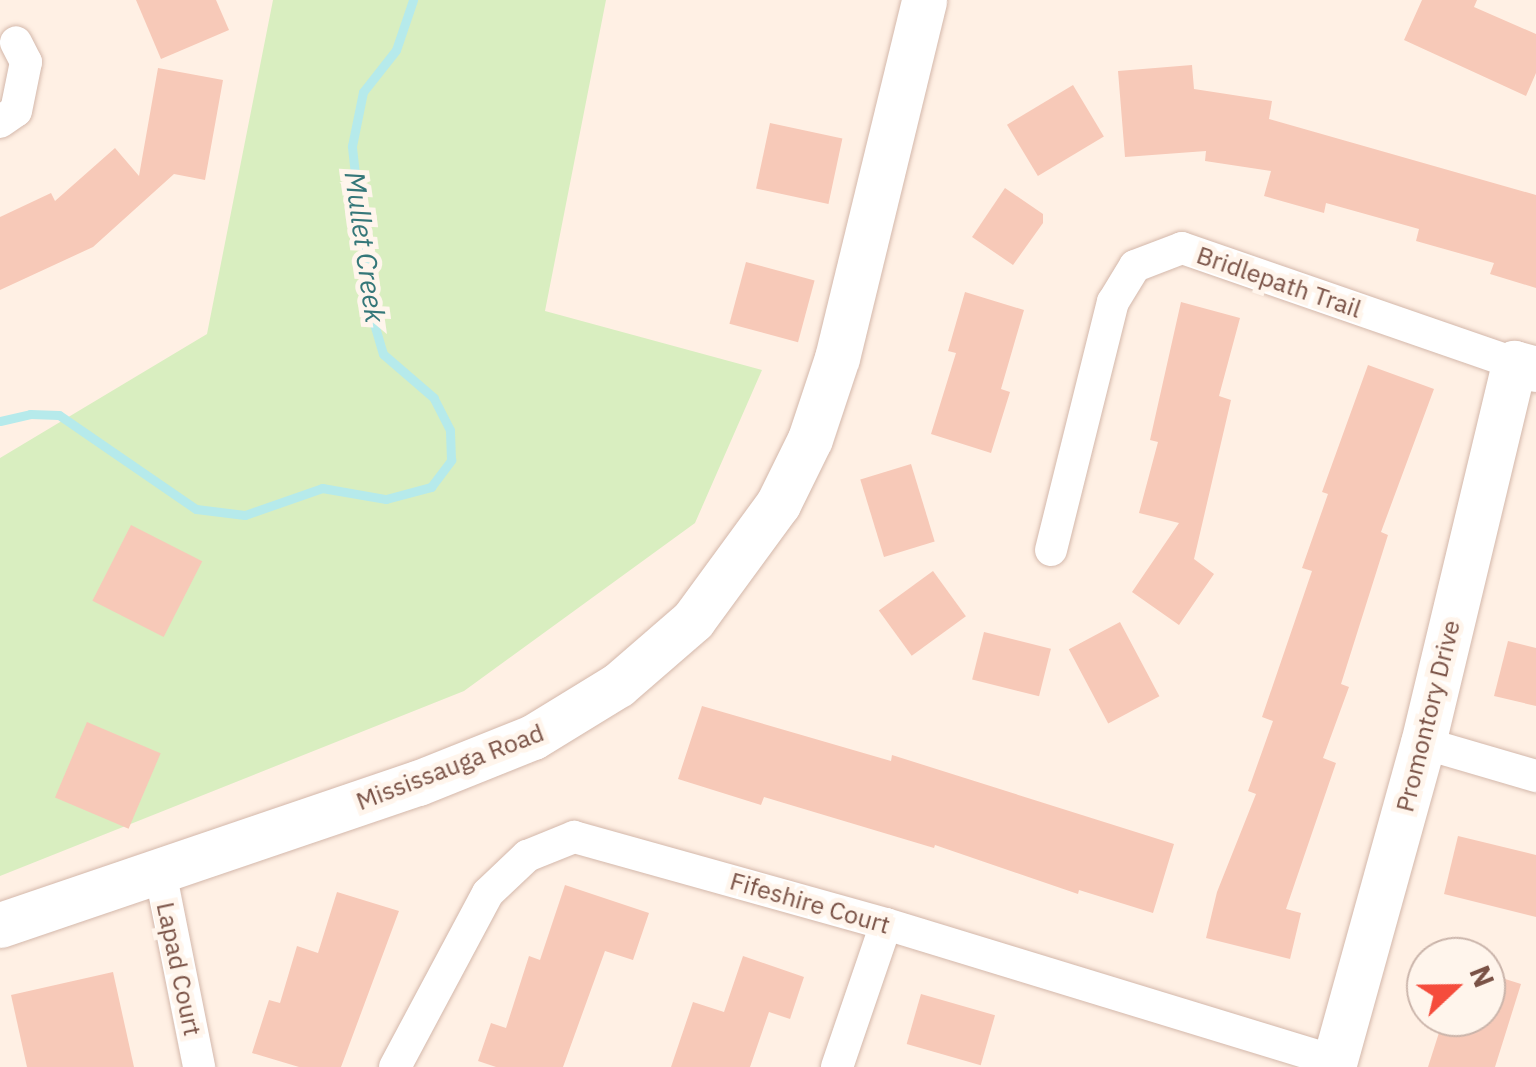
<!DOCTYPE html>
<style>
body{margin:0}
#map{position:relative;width:1536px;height:1067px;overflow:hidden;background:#fff0e4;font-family:"IBM Plex Sans",sans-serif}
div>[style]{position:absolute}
.green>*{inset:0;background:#d9eec0}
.stream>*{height:9px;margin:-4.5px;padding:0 4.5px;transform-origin:4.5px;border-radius:4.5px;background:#b6eaeb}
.building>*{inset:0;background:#f7c9b8;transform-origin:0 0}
.roads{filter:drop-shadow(0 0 2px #d4b8ab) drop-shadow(0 0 2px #d4b8ab)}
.street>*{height:32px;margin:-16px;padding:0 16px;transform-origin:16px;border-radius:16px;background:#fff}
.secondary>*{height:45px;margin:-22.5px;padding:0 22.5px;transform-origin:22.5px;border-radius:22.5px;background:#fff}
span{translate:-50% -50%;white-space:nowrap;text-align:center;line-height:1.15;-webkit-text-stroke:10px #fff5ec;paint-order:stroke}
.street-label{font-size:25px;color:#7a5246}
.water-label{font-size:28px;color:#357779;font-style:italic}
.north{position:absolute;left:1406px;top:937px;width:100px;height:100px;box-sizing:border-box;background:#fff5ec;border:2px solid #cab4aa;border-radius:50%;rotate:68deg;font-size:28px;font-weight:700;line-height:40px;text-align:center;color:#7a5246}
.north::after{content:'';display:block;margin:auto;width:35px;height:45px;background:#f54c3c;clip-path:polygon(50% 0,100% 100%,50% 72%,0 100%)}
</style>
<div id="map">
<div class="green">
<div style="clip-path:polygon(273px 0,606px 0,545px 311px,762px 370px,695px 523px,464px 691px,0 876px,0 458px,207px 334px)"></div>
</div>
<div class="stream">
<div style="left:0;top:421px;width:31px;rotate:-13deg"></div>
<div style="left:30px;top:414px;width:29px;rotate:2deg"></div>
<div style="left:59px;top:415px;width:166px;rotate:34.5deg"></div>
<div style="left:196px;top:509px;width:49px;rotate:7deg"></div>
<div style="left:245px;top:515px;width:82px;rotate:-19.3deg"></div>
<div style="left:322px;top:488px;width:65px;rotate:9.8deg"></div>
<div style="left:386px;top:499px;width:47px;rotate:-14.9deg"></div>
<div style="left:431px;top:487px;width:34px;rotate:-53deg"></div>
<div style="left:451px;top:460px;width:30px;rotate:-92deg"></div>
<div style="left:450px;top:430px;width:36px;rotate:-117deg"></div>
<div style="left:434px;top:398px;width:67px;rotate:-139.2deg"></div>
<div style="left:383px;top:354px;width:46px;rotate:-106.5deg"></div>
<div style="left:370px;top:310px;width:165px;rotate:-96.3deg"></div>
<div style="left:352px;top:146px;width:55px;rotate:-78.5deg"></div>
<div style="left:363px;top:92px;width:53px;rotate:-51.8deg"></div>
<div style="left:396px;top:50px;width:53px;rotate:-71.2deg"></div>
</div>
<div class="building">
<div style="clip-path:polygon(136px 0,216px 0,229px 30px,161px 59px)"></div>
<div style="clip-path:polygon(1422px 0,1477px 0,1474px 7px,1536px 34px,1536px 73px,1526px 96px,1404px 40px)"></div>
<div style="clip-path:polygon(1192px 65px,1194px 89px,1272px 101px,1269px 119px,1536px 195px,1536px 288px,1490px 274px,1494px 263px,1416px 241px,1419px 229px,1326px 203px,1324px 213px,1264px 196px,1271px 171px,1205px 161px,1206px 151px,1125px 157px,1118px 71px)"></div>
<div style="clip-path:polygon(158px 68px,223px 80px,205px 180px,174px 174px,93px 247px,0 290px,0 217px,51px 193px,55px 201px,115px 148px,139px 176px)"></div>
<div style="left:1073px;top:85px;width:60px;height:77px;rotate:59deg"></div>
<div style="left:770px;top:123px;width:74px;height:67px;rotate:12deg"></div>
<div style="clip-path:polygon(1005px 188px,1043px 214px,1043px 223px,1013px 265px,972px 237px)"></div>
<div style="left:746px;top:262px;width:71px;height:64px;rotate:15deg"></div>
<div style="clip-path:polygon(965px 292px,1024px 310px,1001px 389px,1010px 392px,991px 453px,931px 434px,956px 353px,948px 351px)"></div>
<div style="clip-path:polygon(1181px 302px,1240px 318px,1219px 396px,1231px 400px,1194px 559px,1214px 574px,1179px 625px,1132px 592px,1179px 523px,1139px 513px,1158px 442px,1150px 440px)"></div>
<div style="clip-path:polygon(1368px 365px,1434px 389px,1381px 532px,1388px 535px,1341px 684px,1349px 687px,1323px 758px,1336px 763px,1286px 909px,1301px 913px,1290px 959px,1206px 938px,1217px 892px,1256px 794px,1248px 791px,1273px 721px,1262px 717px,1312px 571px,1302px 568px,1328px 494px,1322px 492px)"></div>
<div style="left:911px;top:464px;width:81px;height:53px;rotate:73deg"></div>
<div style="left:131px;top:525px;width:80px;height:85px;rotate:27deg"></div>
<div style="left:933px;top:571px;width:56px;height:67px;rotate:54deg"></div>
<div style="left:1120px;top:622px;width:84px;height:58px;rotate:62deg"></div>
<div style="left:984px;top:632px;width:69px;height:49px;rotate:14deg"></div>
<div style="clip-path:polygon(1508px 641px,1536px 648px,1536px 706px,1494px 696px)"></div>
<div style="clip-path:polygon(702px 706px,891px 761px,892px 755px,1174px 844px,1153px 913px,1079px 890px,1078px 894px,935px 845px,934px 848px,764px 797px,761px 805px,678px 779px)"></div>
<div style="left:87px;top:722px;width:80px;height:82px;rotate:23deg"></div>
<div style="clip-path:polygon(1458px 836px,1536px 855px,1536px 917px,1444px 894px)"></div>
<div style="clip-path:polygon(565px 885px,649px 913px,633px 960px,605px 951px,563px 1067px,496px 1067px,478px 1061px,491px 1023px,506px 1028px,529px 956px,540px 960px)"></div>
<div style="clip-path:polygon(337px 892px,399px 911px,341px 1067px,299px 1067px,252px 1053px,269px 1000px,280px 1003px,297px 946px,318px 953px)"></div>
<div style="clip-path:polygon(743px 956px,804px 977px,790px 1019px,769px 1012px,750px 1067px,671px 1067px,693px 1002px,724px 1012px)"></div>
<div style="clip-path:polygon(113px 972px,134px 1067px,27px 1067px,11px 995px)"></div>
<div style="clip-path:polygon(1486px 973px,1521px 984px,1495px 1067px,1428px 1067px,1444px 1017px,1486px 1017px)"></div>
<div style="left:921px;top:994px;width:77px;height:52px;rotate:16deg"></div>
</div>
<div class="roads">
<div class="street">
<div style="left:0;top:122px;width:19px;rotate:-35deg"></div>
<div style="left:16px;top:111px;width:50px;rotate:-78.5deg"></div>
<div style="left:26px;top:62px;width:22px;rotate:-117deg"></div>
<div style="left:1051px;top:550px;width:256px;rotate:-76deg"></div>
<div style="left:1113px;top:302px;width:42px;rotate:-58.6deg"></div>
<div style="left:1135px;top:266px;width:50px;rotate:-21deg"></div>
<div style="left:1182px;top:248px;width:351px;rotate:19.1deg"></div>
<div style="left:1423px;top:743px;width:118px;rotate:16.3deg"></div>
<div style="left:160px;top:871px;width:200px;rotate:78.7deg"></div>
<div style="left:395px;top:1067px;width:197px;rotate:-61.9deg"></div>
<div style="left:488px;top:893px;width:54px;rotate:-43.5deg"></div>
<div style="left:527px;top:856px;width:51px;rotate:-22deg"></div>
<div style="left:574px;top:837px;width:324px;rotate:15.6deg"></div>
<div style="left:886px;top:924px;width:468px;rotate:17deg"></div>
<div style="left:837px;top:1067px;width:151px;rotate:-71.1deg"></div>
</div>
<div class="secondary">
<div style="left:0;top:925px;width:441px;rotate:-18.8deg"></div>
<div style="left:418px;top:783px;width:124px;rotate:-21.8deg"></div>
<div style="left:533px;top:737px;width:100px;rotate:-31.5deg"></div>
<div style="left:618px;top:685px;width:99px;rotate:-40.9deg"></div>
<div style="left:693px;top:620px;width:144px;rotate:-53.8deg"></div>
<div style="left:778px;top:504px;width:72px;rotate:-63.8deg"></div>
<div style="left:810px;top:439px;width:85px;rotate:-71.6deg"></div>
<div style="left:837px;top:358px;width:368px;rotate:-76.3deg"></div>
<div style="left:1333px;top:1067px;width:336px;rotate:-74.5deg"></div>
<div style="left:1423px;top:743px;width:391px;rotate:-76.5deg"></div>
<div style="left:1514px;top:363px;width:23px;rotate:15deg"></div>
</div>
</div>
<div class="street-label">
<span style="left:1279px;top:282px;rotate:19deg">Bridlepath Trail</span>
<span style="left:1428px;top:716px;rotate:-76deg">Promontory Drive</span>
<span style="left:450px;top:767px;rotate:-21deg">Mississauga Road</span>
<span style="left:810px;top:903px;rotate:16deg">Fifeshire Court</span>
<span style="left:179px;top:969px;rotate:78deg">Lapad Court</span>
</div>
<div class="water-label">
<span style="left:365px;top:247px;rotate:82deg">Mullet Creek</span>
</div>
<div class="north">N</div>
</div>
